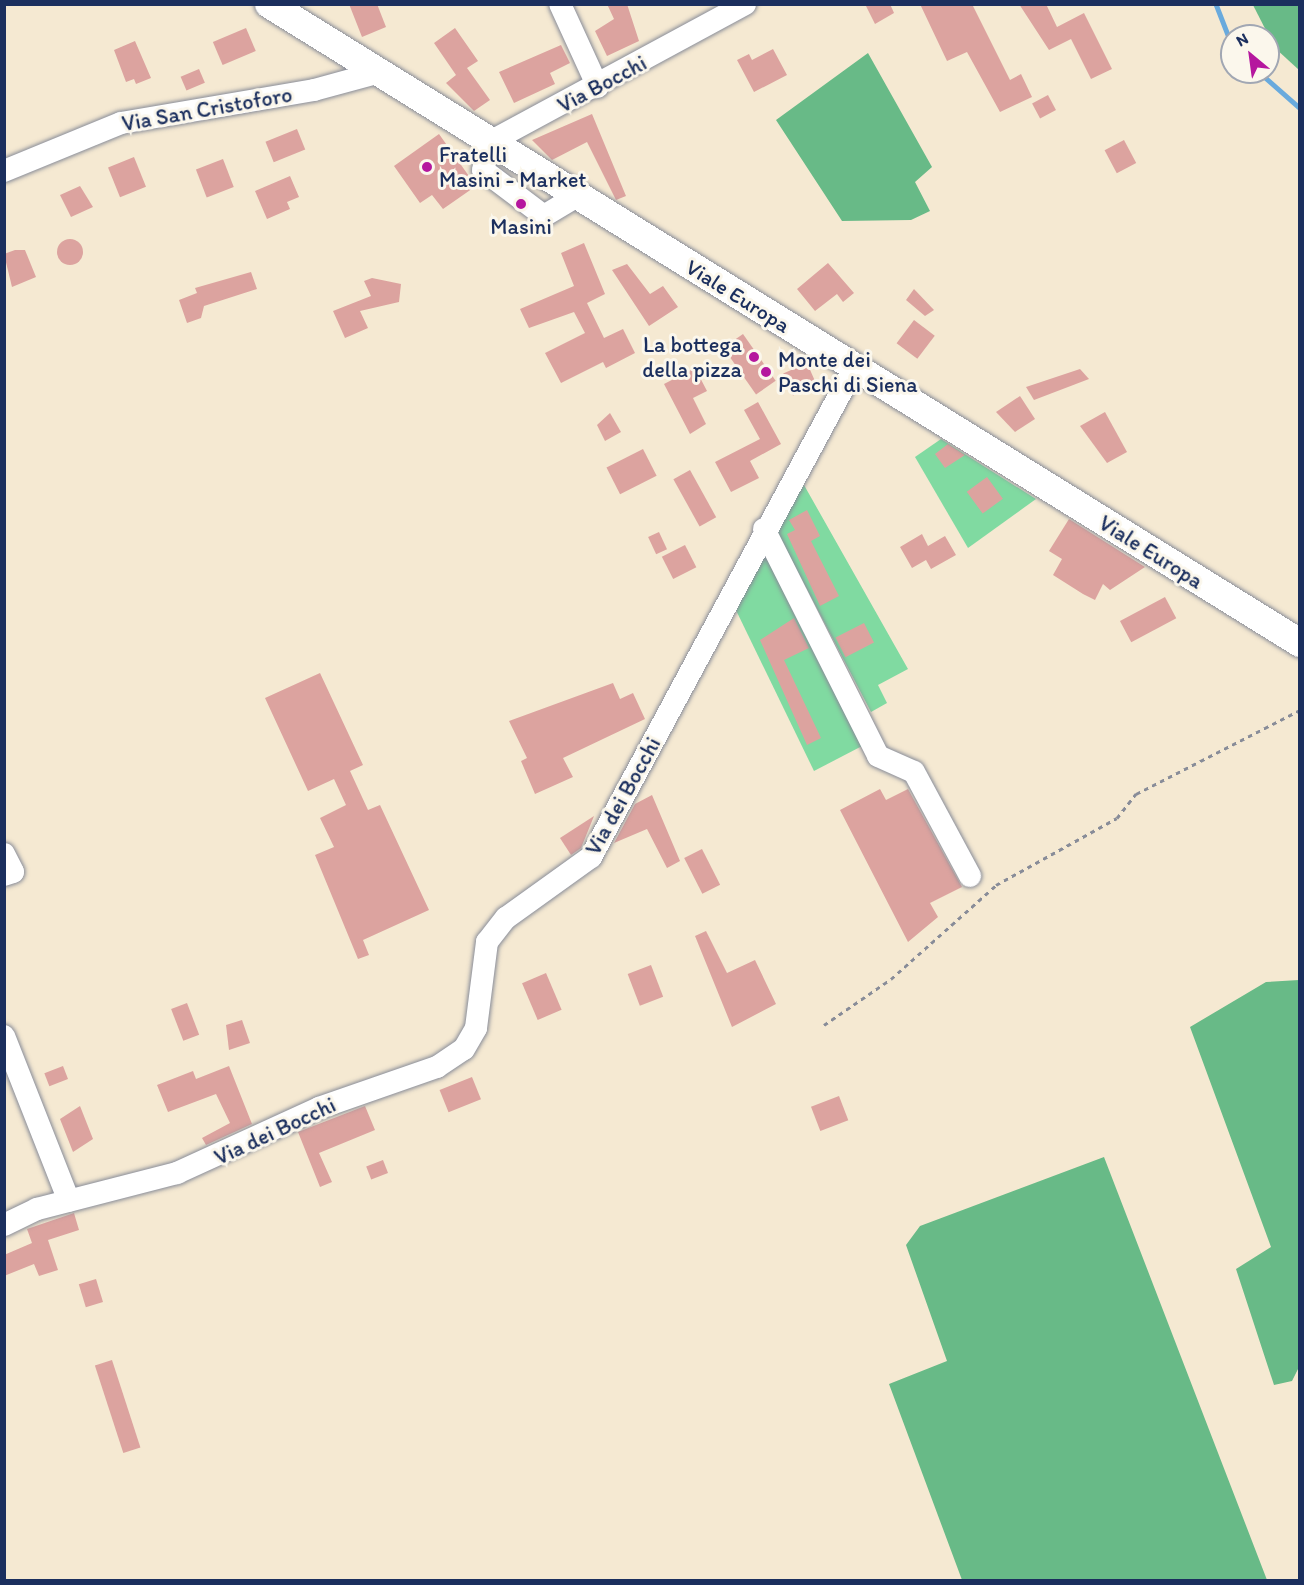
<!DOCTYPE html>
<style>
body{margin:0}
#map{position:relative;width:1304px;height:1585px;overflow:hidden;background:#f5e9d2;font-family:Itim,sans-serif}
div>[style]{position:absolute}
.green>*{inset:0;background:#80daa1}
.forest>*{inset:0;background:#68ba87}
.stream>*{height:4.5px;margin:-2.25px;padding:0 2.25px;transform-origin:2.25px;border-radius:2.25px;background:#69aadd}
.building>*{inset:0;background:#dca39f;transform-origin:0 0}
.round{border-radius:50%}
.path>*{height:3px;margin-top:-1.5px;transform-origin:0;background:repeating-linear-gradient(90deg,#888c98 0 4.5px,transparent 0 9px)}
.roads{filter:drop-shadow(0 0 2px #888c98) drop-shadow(0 0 2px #888c98)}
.minor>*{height:22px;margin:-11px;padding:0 11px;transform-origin:11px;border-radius:11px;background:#fff}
.major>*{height:28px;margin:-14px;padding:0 14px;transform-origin:14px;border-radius:14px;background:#fff}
.dots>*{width:16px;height:16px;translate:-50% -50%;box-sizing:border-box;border:3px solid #fbf7ec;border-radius:50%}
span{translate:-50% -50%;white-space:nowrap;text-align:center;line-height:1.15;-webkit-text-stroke:6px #fbf7ec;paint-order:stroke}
.street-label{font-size:22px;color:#1b2f5e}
.poi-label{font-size:22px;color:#1b2f5e}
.left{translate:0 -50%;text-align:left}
.right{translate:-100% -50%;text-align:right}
.frame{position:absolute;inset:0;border:6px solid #1b2f5e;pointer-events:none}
.north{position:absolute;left:1220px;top:24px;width:60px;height:60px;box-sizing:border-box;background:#fbf7ec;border:2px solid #a1a7b3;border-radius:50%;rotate:331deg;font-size:16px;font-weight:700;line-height:24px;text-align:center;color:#1b2f5e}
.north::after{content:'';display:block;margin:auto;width:21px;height:27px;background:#b5179e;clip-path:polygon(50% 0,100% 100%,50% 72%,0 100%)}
</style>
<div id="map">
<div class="green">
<div style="clip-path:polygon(941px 439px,1036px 499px,968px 548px,915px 457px)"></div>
<div style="clip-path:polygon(804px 485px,908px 669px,878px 685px,887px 703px,871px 712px,774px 526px)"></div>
<div style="clip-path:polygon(765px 542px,864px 745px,814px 771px,732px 602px)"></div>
</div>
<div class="forest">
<div style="clip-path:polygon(1253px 5px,1299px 5px,1299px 70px,1275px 48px)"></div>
<div style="clip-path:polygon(868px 53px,932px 167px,915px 182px,930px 211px,911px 220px,842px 221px,776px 120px)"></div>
<div style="clip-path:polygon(1299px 980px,1299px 1367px,1292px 1381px,1274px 1385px,1236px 1269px,1271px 1247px,1190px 1027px,1266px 982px)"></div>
<div style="clip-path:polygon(1104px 1157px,1267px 1580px,962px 1580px,889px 1384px,947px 1361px,906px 1245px,920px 1226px)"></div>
</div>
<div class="stream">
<div style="left:1216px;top:4px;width:44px;rotate:68.7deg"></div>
<div style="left:1259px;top:72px;width:55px;rotate:41.3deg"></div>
</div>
<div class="building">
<div style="clip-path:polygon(349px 4px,377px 4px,386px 27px,362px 37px)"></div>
<div style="clip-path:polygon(607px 4px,627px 4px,639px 41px,607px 56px,595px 31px,614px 19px)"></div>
<div style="clip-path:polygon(865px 4px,890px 4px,894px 13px,875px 24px)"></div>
<div style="clip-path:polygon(920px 4px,972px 4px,1010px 80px,1021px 74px,1032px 97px,1000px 112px,967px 52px,947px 61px)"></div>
<div style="clip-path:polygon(1019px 4px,1046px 4px,1057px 27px,1084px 13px,1112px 69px,1091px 79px,1071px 39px,1049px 50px)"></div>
<div style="left:246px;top:28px;width:25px;height:36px;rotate:67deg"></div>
<div style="clip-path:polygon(455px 28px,478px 61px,467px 68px,490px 100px,474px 111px,446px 83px,456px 75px,434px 43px)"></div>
<div style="clip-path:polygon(135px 41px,151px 78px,136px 84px,134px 79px,126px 82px,114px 50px)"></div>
<div style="clip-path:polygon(561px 45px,570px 63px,550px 73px,555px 84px,514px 103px,499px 72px)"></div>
<div style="clip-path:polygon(773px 49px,787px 75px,754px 92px,737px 60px,749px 54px,752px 60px)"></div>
<div style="left:199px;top:69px;width:15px;height:20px;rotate:67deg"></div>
<div style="left:1048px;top:95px;width:17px;height:18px;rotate:62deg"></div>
<div style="clip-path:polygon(592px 114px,626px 196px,616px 200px,587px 142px,552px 160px,532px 140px)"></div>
<div style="left:297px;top:129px;width:22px;height:34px;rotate:68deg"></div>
<div style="clip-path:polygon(439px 134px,476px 186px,443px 209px,432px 195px,420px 203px,394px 166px)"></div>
<div style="left:1124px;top:140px;width:26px;height:22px;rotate:62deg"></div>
<div style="left:134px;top:157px;width:32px;height:28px;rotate:68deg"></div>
<div style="left:223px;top:159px;width:30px;height:29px;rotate:69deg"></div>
<div style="clip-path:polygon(290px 176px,299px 197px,287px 202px,290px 209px,267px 219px,255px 191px)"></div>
<div style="clip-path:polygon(80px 186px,93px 207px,71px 217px,60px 195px)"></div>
<div class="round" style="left:57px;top:239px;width:26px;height:26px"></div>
<div style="clip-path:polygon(584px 243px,605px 294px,587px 303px,604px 338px,623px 329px,635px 353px,606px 368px,603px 362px,561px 383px,545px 353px,585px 333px,574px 312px,529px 328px,520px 309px,574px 286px,561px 253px)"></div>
<div style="clip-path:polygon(15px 250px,25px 250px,36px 277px,12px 287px,4px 254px)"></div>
<div style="clip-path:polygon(828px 263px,854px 293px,843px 302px,837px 294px,815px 311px,797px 289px)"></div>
<div style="clip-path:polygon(627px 264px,650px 294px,663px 286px,678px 307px,649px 326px,612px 270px)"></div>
<div style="clip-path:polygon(251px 272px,257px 289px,204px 306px,201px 318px,187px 323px,179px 300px,197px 293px,195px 288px)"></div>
<div style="clip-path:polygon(372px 278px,401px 284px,399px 302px,360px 311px,368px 328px,345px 338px,333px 311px,371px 296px,364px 281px)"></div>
<div style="clip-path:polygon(914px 289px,934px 310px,925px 316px,906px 300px)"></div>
<div style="left:914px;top:320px;width:26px;height:29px;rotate:37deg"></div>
<div style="left:743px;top:334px;width:57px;height:24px;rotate:55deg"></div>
<div style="left:807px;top:363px;width:24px;height:26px;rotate:66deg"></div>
<div style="clip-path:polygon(695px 368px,707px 391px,693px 398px,706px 424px,690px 434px,664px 384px)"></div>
<div style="clip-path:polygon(1080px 369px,1089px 379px,1034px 400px,1026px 387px)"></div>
<div style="clip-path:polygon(1020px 396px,1035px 419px,1015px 432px,996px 412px)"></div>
<div style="clip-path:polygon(758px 402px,781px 444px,750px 461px,759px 478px,731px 492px,715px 462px,760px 439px,744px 410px)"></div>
<div style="clip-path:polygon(1105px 412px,1127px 452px,1107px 463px,1080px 426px)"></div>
<div style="clip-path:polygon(610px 413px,621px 432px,605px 441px,597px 425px)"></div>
<div style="clip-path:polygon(948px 444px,965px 455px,945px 468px,935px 454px)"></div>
<div style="left:643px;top:449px;width:30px;height:41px;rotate:63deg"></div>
<div style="left:690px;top:470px;width:54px;height:19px;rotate:61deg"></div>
<div style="left:987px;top:477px;width:27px;height:25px;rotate:54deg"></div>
<div style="clip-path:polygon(807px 510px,820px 536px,811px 541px,839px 596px,820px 606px,787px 534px,795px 530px,789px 520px)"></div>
<div style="clip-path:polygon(1069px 519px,1145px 567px,1110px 590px,1103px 584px,1095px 600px,1083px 594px,1053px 575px,1062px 559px,1049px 551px)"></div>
<div style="left:659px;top:532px;width:19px;height:12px;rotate:65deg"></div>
<div style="clip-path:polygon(922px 534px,928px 546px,945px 536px,956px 555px,931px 569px,926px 560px,912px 568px,900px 547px)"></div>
<div style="left:685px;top:545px;width:25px;height:26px;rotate:63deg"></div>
<div style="left:1165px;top:597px;width:24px;height:51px;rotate:62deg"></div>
<div style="clip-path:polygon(794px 618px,809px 648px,784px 660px,821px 738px,807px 745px,760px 640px)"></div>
<div style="left:864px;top:623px;width:22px;height:32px;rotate:63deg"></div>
<div style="clip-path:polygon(320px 673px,363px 765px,350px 771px,368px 810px,380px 805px,429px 910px,363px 940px,369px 955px,358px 959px,315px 855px,334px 847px,320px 818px,346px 805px,334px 779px,308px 791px,265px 698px)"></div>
<div style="clip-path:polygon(613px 683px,620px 699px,633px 693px,645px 719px,563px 758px,573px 777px,535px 794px,521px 761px,527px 758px,509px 721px)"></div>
<div style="clip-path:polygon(880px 789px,886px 800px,908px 789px,962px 887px,930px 903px,938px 917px,908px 942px,840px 810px)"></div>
<div style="clip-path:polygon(652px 795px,680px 861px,667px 868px,647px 829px,614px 843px,635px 804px)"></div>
<div style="clip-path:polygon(594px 816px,581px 848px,571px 855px,560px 838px)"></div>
<div style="left:702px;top:849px;width:40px;height:20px;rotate:63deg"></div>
<div style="clip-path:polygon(706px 931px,727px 973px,755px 960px,776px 1004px,732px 1027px,695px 936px)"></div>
<div style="left:651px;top:965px;width:34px;height:25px;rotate:69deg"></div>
<div style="left:546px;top:973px;width:40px;height:26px;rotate:67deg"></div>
<div style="left:187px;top:1003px;width:34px;height:17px;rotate:69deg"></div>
<div style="clip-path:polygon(242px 1020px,250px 1043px,229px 1050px,226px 1025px)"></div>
<div style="left:63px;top:1066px;width:14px;height:20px;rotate:69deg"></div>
<div style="clip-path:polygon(229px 1066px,252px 1124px,206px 1145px,202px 1138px,230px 1123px,216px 1094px,168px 1112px,157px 1085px,193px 1071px,196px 1079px)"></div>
<div style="left:472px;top:1077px;width:24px;height:35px;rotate:68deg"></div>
<div style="left:839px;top:1096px;width:26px;height:30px;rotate:69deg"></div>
<div style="clip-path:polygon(80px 1106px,93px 1139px,73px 1152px,60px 1119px)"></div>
<div style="clip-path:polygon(365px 1106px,375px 1130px,319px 1153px,332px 1182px,320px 1187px,298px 1132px)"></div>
<div style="left:383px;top:1160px;width:14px;height:18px;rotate:69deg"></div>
<div style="clip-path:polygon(74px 1213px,79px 1230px,48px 1240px,58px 1270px,39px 1276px,34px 1264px,4px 1276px,4px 1255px,32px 1243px,27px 1229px)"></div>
<div style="left:96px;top:1279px;width:24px;height:18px;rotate:73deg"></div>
<div style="left:112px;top:1360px;width:92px;height:18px;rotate:72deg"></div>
</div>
<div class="path">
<div style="left:824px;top:1025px;width:81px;rotate:-34.5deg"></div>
<div style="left:891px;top:979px;width:141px;rotate:-41.8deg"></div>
<div style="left:996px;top:885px;width:138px;rotate:-29deg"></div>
<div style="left:1117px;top:818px;width:31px;rotate:-52deg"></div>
<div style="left:1136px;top:794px;width:184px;rotate:-27.1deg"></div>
</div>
<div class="roads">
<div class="minor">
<div style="left:560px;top:4px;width:91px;rotate:65.4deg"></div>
<div style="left:4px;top:171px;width:126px;rotate:-22.3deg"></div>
<div style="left:121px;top:123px;width:196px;rotate:-9.7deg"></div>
<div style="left:314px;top:90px;width:68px;rotate:-15.3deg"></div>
<div style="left:577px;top:196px;width:39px;rotate:149deg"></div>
<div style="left:544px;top:216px;width:76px;rotate:-143deg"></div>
<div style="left:483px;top:170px;width:29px;rotate:-76deg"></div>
<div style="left:490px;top:142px;width:290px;rotate:-28.4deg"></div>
<div style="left:764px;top:529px;width:254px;rotate:63.3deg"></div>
<div style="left:878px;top:756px;width:39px;rotate:24deg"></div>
<div style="left:914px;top:772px;width:118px;rotate:61.7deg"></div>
<div style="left:4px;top:854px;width:20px;rotate:63deg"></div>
<div style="left:13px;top:872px;width:9px;rotate:162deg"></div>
<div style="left:4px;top:1036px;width:177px;rotate:68.5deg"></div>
<div style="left:4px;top:1225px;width:37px;rotate:-26deg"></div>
<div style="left:37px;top:1209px;width:145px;rotate:-14.4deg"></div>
<div style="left:177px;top:1173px;width:156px;rotate:-24.6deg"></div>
<div style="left:319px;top:1108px;width:125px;rotate:-19.2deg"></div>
<div style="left:437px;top:1067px;width:32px;rotate:-34deg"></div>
<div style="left:464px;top:1049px;width:24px;rotate:-60deg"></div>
<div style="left:476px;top:1028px;width:87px;rotate:-82.7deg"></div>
<div style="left:487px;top:942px;width:31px;rotate:-52deg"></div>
<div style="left:506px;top:918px;width:105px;rotate:-35.7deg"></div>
<div style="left:591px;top:857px;width:555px;rotate:-61.73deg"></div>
</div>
<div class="major">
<div style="left:269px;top:4px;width:1213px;rotate:31.79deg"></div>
</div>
</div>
<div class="dots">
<div style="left:427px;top:167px;background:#b5179e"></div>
<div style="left:521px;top:204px;background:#b5179e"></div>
<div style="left:754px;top:357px;background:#b5179e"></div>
<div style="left:766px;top:372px;background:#b5179e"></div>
</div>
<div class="street-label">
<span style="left:602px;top:84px;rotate:-28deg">Via Bocchi</span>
<span style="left:207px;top:109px;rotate:-10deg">Via San Cristoforo</span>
<span style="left:738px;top:296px;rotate:32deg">Viale Europa</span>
<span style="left:1151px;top:552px;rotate:32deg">Viale Europa</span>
<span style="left:623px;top:796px;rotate:-61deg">Via dei Bocchi</span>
<span style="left:275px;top:1131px;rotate:-25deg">Via dei Bocchi</span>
</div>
<div class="poi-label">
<span class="left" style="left:439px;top:167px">Fratelli<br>Masini - Market</span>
<span style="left:521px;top:227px">Masini</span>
<span class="right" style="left:742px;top:357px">La bottega<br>della pizza</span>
<span class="left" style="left:778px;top:372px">Monte dei<br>Paschi di Siena</span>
</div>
<div class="frame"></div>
<div class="north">N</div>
</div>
